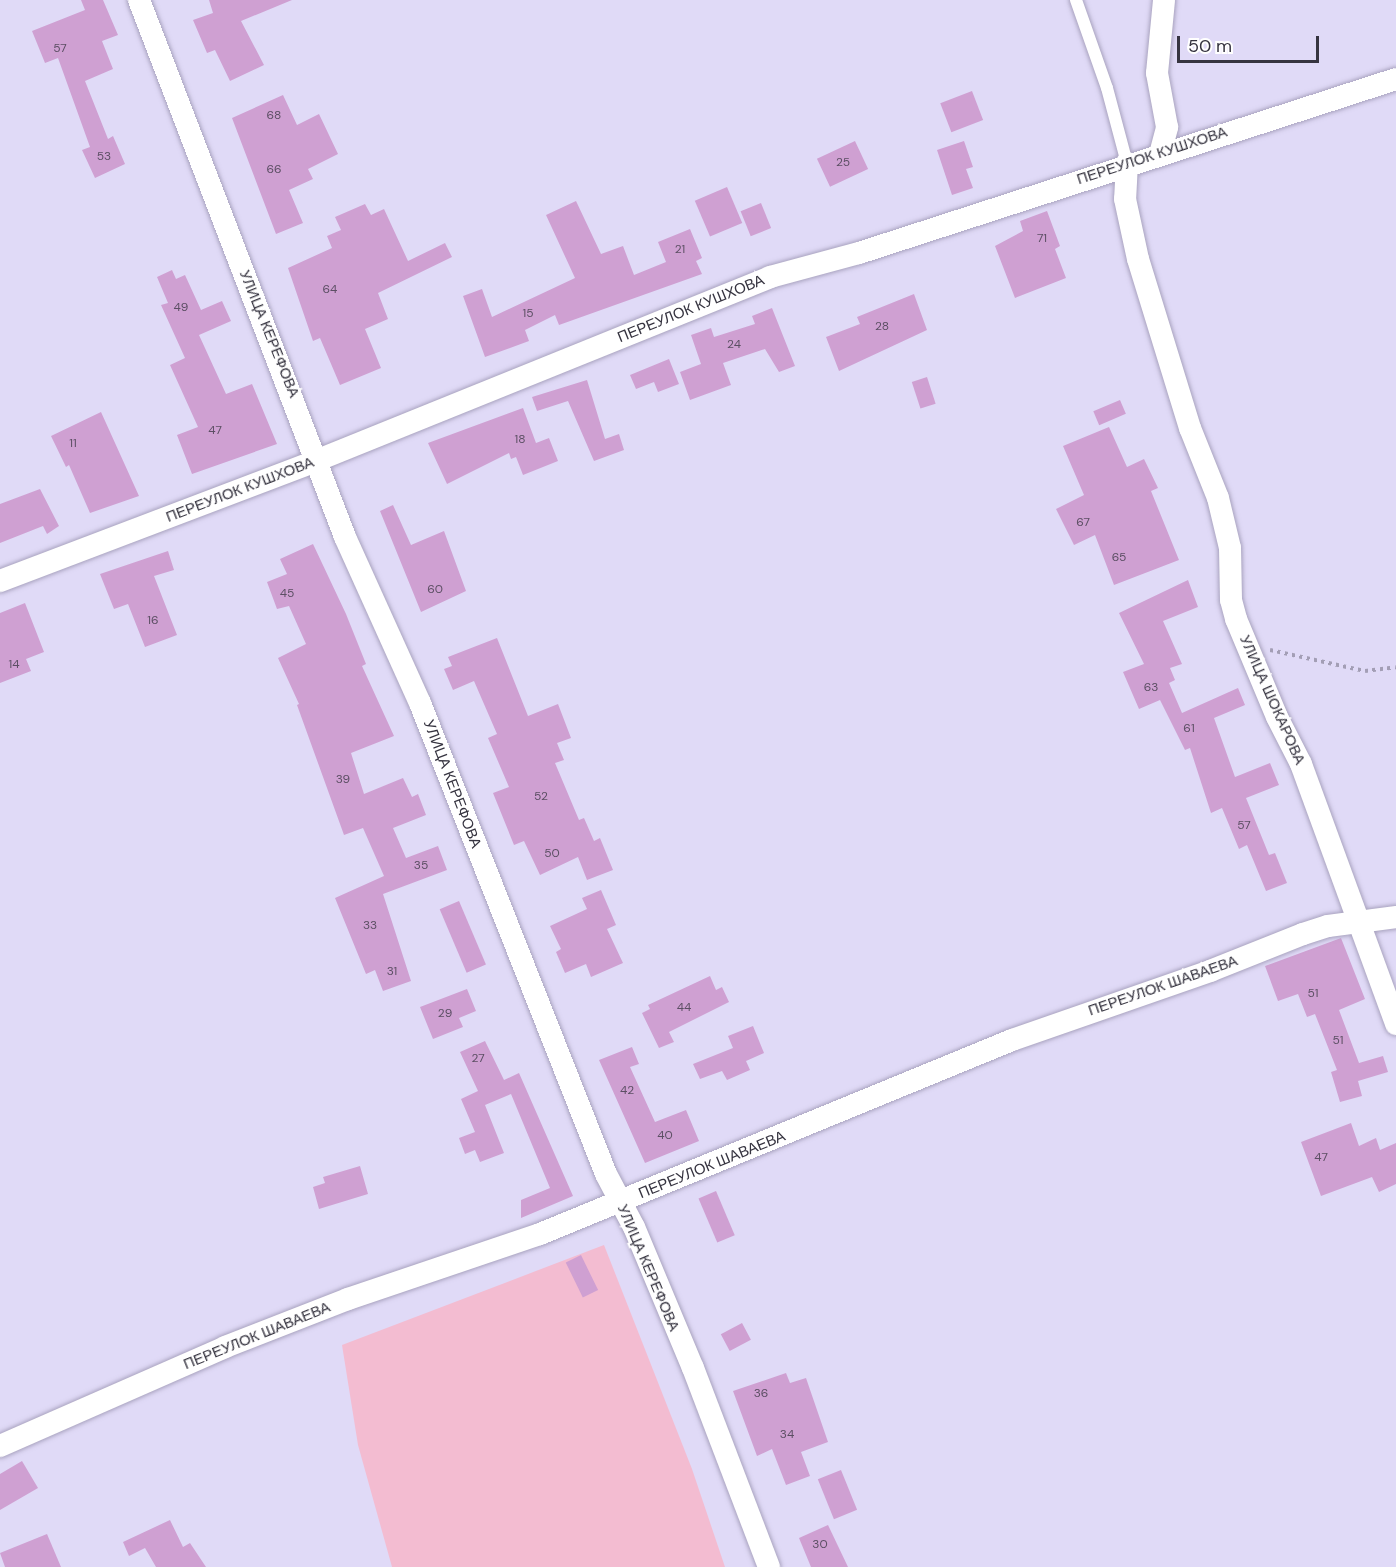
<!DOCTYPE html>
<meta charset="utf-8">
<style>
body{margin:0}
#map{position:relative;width:1396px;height:1567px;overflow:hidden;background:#e0daf7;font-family:"DM Sans",sans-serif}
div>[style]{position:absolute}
.green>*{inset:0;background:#f3bcd1}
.building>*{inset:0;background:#cfa0d2;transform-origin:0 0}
.path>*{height:4px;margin-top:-2px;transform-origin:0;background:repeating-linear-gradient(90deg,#a39eb5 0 3px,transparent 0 7.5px)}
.roads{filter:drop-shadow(0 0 2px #a9a3bf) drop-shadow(0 0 2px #a9a3bf)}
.service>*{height:12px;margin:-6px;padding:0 6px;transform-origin:6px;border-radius:6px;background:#fff}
.minor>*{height:22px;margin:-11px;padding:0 11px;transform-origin:11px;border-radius:11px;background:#fff}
span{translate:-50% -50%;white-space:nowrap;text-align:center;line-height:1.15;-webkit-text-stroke:4.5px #fff;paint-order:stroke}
.number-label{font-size:12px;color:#5c4f64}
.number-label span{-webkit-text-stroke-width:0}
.street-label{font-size:15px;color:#363440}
.scale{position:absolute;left:1177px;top:36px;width:142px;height:27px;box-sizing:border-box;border:3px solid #363440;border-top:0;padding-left:8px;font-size:18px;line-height:21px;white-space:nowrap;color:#363440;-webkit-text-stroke:4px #fff;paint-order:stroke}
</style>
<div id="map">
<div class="green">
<div style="clip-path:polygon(604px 1245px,692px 1469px,725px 1567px,392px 1567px,358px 1445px,342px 1345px)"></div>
</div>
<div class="building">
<div style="clip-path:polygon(81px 0,103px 0,118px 35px,102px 41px,113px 69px,85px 81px,108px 139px,113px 136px,125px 164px,95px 178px,82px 150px,90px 147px,58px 58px,45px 63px,32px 31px,85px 10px)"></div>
<div style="clip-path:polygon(209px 0,292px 0,241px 21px,264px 65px,230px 81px,215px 50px,207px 53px,193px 20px,213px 13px)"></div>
<div style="left:972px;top:91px;width:31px;height:34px;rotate:69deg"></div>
<div style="clip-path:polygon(283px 95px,297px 125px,319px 114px,338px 154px,308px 169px,313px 179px,289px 190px,303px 223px,276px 234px,232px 118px)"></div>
<div style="left:855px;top:141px;width:31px;height:42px;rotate:65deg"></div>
<div style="clip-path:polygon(964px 141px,973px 167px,966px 169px,973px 188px,952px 195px,937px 150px)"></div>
<div style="left:727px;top:187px;width:39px;height:35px;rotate:67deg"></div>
<div style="clip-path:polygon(576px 201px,601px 254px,623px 246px,634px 275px,666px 262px,658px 242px,690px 229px,702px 258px,696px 261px,702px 274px,559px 325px,555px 315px,525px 330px,529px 341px,485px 357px,463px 296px,482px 289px,492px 317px,575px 278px,546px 215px)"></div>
<div style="left:761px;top:203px;width:27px;height:22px;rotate:68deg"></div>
<div style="clip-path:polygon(365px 204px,371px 215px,384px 209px,408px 261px,445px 243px,452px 257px,378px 293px,388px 319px,365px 329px,381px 368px,340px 385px,320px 338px,313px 341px,288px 268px,332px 248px,327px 236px,341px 230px,335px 217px)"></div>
<div style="clip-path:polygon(1047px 211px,1060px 246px,1055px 249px,1066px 278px,1015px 298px,995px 246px,1023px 231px,1020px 221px)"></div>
<div style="clip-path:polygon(172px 270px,176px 279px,185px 275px,201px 310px,222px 301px,231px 321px,199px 335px,226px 394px,252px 384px,277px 444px,192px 474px,177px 435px,198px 427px,170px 365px,185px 358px,161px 305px,168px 303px,157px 277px)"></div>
<div style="clip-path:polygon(914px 294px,927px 330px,839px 371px,826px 337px,860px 324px,857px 317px)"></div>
<div style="clip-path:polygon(772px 308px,795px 366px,779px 372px,765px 349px,723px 363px,731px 385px,690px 400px,680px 372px,701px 364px,691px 335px,711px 328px,714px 337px,755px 324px,752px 316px)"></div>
<div style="clip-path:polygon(669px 359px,679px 384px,658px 392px,654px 382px,636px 389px,630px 375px)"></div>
<div style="left:927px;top:377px;width:28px;height:16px;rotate:72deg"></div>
<div style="clip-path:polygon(587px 380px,605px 439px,619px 434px,624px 450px,594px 461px,568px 401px,537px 411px,532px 397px)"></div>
<div style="left:1120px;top:400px;width:15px;height:29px;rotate:67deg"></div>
<div style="clip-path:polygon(523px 408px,536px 443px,549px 438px,558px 461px,523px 475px,516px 457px,511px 459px,509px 453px,447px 484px,428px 443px)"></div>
<div style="clip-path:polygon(101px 412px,139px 496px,90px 513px,69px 465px,66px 467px,51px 436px)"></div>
<div style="clip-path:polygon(1109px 427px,1127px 467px,1144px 459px,1158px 488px,1151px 491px,1179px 560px,1114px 585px,1095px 535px,1074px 545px,1056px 509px,1084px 495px,1063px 446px)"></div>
<div style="clip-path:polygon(40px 489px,59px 526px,47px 534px,43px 526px,0 543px,0 504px)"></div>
<div style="clip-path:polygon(393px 505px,411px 545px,444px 531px,466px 591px,421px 612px,380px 511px)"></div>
<div style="clip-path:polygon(313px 544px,346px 614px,366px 664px,362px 666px,394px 736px,351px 753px,364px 794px,403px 778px,412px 797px,418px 794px,426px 815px,393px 828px,406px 858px,438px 846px,447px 870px,383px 894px,411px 981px,383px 991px,375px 970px,366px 974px,335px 898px,384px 876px,363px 828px,344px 835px,297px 705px,299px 704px,278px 658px,306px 644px,289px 606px,277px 609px,267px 582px,287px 574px,280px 559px)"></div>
<div style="clip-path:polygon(168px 551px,174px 570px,154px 576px,177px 635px,145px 647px,128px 604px,114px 609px,100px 574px)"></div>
<div style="clip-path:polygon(1188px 580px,1198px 607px,1163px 621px,1182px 664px,1170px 668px,1175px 680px,1169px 683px,1182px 713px,1238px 688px,1245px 705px,1214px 718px,1235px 777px,1270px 763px,1279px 785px,1246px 798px,1269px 855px,1275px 853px,1287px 883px,1266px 891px,1247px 845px,1239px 849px,1222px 808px,1211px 813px,1190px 748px,1185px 750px,1160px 700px,1139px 709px,1123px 672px,1144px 664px,1119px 613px)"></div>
<div style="clip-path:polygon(25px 603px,44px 652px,26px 659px,31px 671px,0 683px,0 613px)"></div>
<div style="clip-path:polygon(497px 638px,528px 716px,558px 704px,571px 738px,557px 743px,564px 760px,555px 763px,579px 820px,584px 818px,594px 841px,600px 838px,613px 870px,587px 880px,578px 857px,540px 875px,524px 841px,514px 845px,493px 793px,509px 787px,488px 738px,497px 734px,474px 681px,453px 690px,444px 669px,452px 666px,448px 657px)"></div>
<div style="clip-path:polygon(601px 890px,616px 925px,607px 929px,623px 963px,591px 977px,586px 964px,565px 973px,556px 952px,561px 949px,550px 926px,587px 909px,582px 898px)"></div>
<div style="left:459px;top:901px;width:69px;height:21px;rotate:67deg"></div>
<div style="clip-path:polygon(1341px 938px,1365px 999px,1339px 1010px,1359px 1063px,1383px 1056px,1388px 1072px,1358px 1081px,1362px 1096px,1340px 1102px,1331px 1072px,1337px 1070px,1315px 1014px,1307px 1017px,1298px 994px,1278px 1001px,1265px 966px)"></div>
<div style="clip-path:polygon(710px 976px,716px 990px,722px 987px,729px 1002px,669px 1032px,674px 1042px,659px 1048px,642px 1013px,650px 1009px,648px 1005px)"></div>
<div style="clip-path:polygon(467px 989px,476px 1011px,459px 1018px,463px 1027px,433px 1039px,420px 1007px)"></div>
<div style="clip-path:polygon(753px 1026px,764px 1053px,746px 1061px,750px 1070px,727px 1080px,722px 1071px,700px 1079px,693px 1064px,733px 1048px,728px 1036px)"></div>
<div style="clip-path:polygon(485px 1041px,504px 1080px,519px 1073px,573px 1196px,521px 1218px,521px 1200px,550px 1188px,511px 1094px,485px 1105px,504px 1153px,480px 1162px,475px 1150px,465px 1154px,459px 1138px,475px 1132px,461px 1099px,478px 1091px,460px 1052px)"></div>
<div style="clip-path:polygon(632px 1047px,639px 1064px,630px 1067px,655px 1122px,686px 1110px,699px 1141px,645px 1163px,599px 1060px)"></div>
<div style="clip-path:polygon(1351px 1123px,1359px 1146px,1376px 1138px,1380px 1150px,1396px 1143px,1396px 1184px,1379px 1192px,1372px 1177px,1321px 1196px,1301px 1142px)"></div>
<div style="clip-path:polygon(360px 1166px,368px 1194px,319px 1209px,313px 1187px,325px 1183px,323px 1177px)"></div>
<div style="left:716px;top:1191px;width:48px;height:19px;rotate:67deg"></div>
<div style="left:581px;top:1255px;width:39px;height:17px;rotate:64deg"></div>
<div style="left:742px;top:1323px;width:19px;height:24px;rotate:62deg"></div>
<div style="clip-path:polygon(786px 1373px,790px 1383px,806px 1378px,828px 1442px,801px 1452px,810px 1476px,786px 1485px,772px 1449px,757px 1456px,733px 1391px)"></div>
<div style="clip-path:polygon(22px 1461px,38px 1488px,0 1510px,0 1474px)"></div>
<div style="left:841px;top:1470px;width:43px;height:25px;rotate:68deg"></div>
<div style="clip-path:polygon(170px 1520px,183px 1547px,190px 1543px,206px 1567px,156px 1567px,145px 1548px,129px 1556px,123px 1542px)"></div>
<div style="clip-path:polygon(828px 1525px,848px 1567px,811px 1567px,799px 1538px)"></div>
<div style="clip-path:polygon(47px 1534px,61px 1567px,5px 1567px,0 1553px)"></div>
</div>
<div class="path">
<div style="left:1270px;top:650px;width:97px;rotate:12.5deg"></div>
<div style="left:1365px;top:671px;width:31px;rotate:-7deg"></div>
</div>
<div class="roads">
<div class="service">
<div style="left:1076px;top:0;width:93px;rotate:70.6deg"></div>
<div style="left:1107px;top:88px;width:78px;rotate:75.1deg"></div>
</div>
<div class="minor">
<div style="left:139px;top:0;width:575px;rotate:69.01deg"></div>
<div style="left:345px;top:537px;width:182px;rotate:65.7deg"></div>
<div style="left:420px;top:703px;width:506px;rotate:68.45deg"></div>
<div style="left:606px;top:1174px;width:60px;rotate:62.2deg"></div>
<div style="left:634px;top:1227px;width:153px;rotate:67.3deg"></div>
<div style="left:693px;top:1368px;width:213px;rotate:69.1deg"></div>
<div style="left:1160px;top:154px;width:28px;rotate:-75deg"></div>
<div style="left:1167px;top:127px;width:55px;rotate:-100.5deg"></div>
<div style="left:1157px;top:73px;width:73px;rotate:-84.5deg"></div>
<div style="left:1127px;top:163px;width:36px;rotate:93deg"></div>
<div style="left:1125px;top:199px;width:61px;rotate:77.8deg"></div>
<div style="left:1138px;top:259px;width:177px;rotate:72.9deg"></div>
<div style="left:1190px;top:428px;width:75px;rotate:68.2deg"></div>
<div style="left:1218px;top:498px;width:51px;rotate:76.5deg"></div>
<div style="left:1230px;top:548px;width:52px;rotate:88.9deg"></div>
<div style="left:1231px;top:600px;width:20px;rotate:75deg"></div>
<div style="left:1236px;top:619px;width:106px;rotate:67.3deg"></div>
<div style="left:1277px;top:717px;width:53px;rotate:62.9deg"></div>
<div style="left:1301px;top:764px;width:277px;rotate:69.9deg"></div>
<div style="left:0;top:581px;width:340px;rotate:-20.8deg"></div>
<div style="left:318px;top:460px;width:488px;rotate:-22deg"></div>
<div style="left:770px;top:277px;width:92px;rotate:-15.1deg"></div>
<div style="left:859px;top:253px;width:564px;rotate:-17.95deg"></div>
<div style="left:0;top:1446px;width:246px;rotate:-23.7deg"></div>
<div style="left:225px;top:1347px;width:132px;rotate:-21.3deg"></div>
<div style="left:348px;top:1299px;width:203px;rotate:-18.7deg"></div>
<div style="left:540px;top:1234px;width:510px;rotate:-22.34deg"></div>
<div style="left:1012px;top:1040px;width:210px;rotate:-19.2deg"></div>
<div style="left:1210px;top:971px;width:100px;rotate:-21.7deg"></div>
<div style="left:1303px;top:934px;width:26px;rotate:-18deg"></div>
<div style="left:1328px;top:926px;width:69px;rotate:-7.5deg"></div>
</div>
</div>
<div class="number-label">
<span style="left:60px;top:49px">57</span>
<span style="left:274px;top:116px">68</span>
<span style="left:104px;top:157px">53</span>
<span style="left:843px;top:163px">25</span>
<span style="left:274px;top:170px">66</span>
<span style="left:1042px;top:239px">71</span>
<span style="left:680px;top:250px">21</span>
<span style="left:330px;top:290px">64</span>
<span style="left:181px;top:308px">49</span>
<span style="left:528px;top:314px">15</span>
<span style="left:882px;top:327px">28</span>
<span style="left:734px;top:345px">24</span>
<span style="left:215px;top:431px">47</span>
<span style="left:520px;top:440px">18</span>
<span style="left:73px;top:444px">11</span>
<span style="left:1083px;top:523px">67</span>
<span style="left:1119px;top:558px">65</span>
<span style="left:435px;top:590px">60</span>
<span style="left:287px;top:594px">45</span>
<span style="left:153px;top:621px">16</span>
<span style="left:14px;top:665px">14</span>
<span style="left:1151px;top:688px">63</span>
<span style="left:1189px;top:729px">61</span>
<span style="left:343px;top:780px">39</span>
<span style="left:541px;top:797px">52</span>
<span style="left:1244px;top:826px">57</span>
<span style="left:552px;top:854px">50</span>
<span style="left:421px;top:866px">35</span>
<span style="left:370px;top:926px">33</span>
<span style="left:392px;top:972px">31</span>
<span style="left:1313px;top:994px">51</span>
<span style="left:684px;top:1008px">44</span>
<span style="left:445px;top:1014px">29</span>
<span style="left:1338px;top:1041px">51</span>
<span style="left:478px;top:1059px">27</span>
<span style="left:627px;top:1091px">42</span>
<span style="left:665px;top:1136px">40</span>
<span style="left:1321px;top:1158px">47</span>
<span style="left:761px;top:1394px">36</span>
<span style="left:787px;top:1435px">34</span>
<span style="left:820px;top:1545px">30</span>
</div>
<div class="street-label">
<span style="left:1152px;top:156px;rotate:-18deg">ПЕРЕУЛОК КУШХОВА</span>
<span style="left:691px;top:309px;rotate:-22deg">ПЕРЕУЛОК КУШХОВА</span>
<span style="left:269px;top:334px;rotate:68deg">УЛИЦА КЕРЕФОВА</span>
<span style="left:240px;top:490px;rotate:-21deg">ПЕРЕУЛОК КУШХОВА</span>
<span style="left:1272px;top:700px;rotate:66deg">УЛИЦА ШОКАРОВА</span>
<span style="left:452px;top:784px;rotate:69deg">УЛИЦА КЕРЕФОВА</span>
<span style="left:1163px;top:986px;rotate:-19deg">ПЕРЕУЛОК ШАВАЕВА</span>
<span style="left:712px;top:1165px;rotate:-22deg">ПЕРЕУЛОК ШАВАЕВА</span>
<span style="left:648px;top:1268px;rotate:67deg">УЛИЦА КЕРЕФОВА</span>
<span style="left:257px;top:1336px;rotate:-22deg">ПЕРЕУЛОК ШАВАЕВА</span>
</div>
<div class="scale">50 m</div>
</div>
